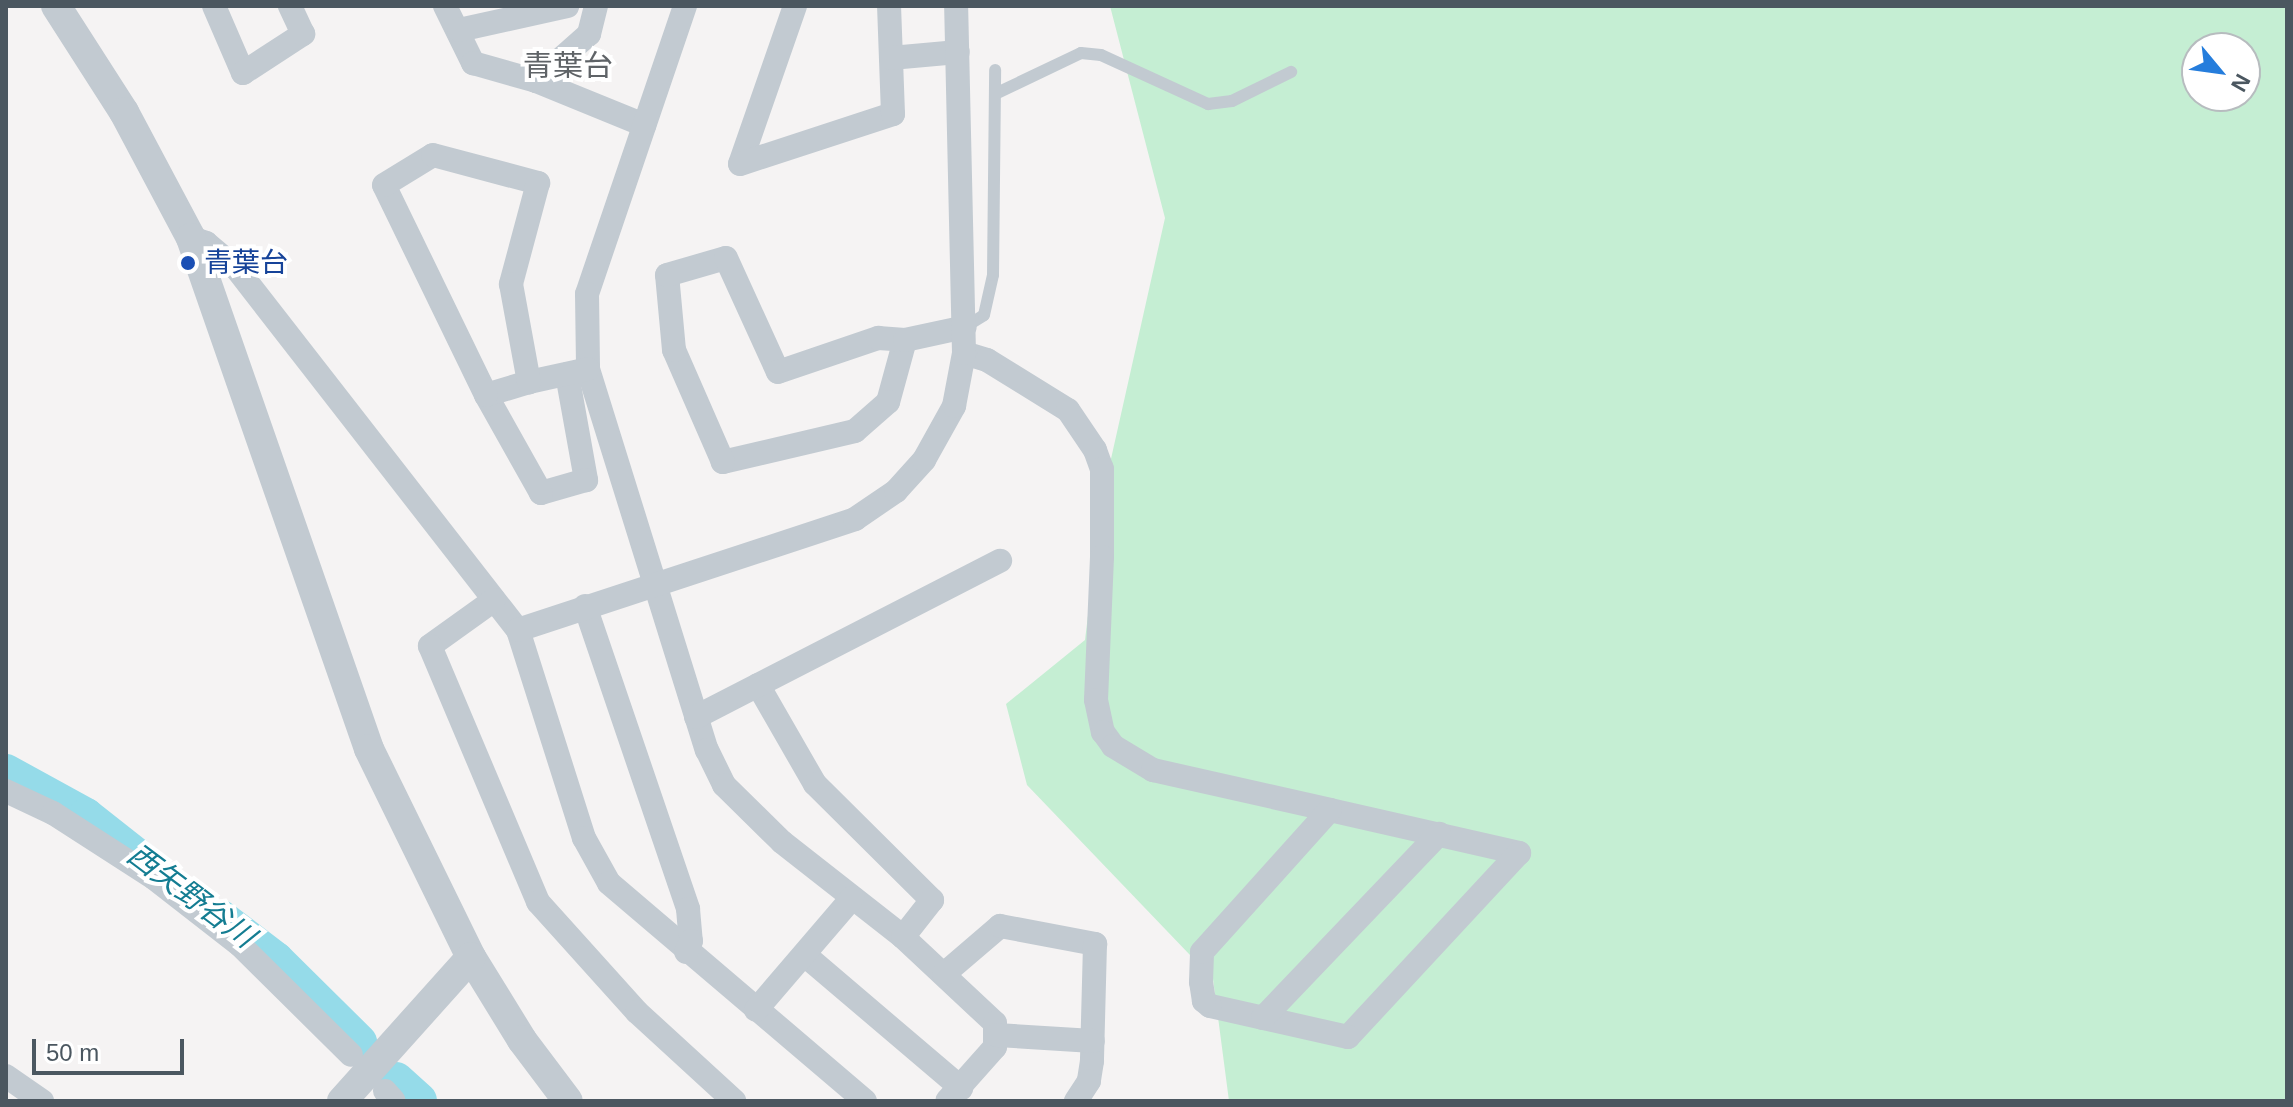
<!DOCTYPE html>
<meta charset="utf-8">
<style>
body{margin:0}
#map{position:relative;width:2293px;height:1107px;overflow:hidden;background:#f5f3f3;font-family:Arial,"Noto Sans JP",sans-serif}
div>[style]{position:absolute}
.green>*{inset:0;background:#c5eed3}
.river>*{height:36px;margin:-18px;padding:0 18px;transform-origin:18px;border-radius:18px;background:#95dbe9}
.service>*{height:12px;margin:-6px;padding:0 6px;transform-origin:6px;border-radius:6px;background:#c2cad1}
.minor>*{height:24px;margin:-12px;padding:0 12px;transform-origin:12px;border-radius:12px;background:#c2cad1}
.tertiary>*{height:30px;margin:-15px;padding:0 15px;transform-origin:15px;border-radius:15px;background:#c2cad1}
.dots>*{width:22px;height:22px;translate:-50% -50%;box-sizing:border-box;border:4px solid #fff;border-radius:50%}
span{translate:-50% -50%;white-space:nowrap;text-align:center;line-height:1.15;-webkit-text-stroke:8px #fff;paint-order:stroke}
.transit-label{font-size:28px;color:#164399}
.left{translate:0 -50%;text-align:left}
.neighbourhood-label{font-size:30px;color:#5f6367}
.water-label{font-size:30px;color:#147d92;font-style:italic}
.frame{position:absolute;inset:0;border:8px solid #4b5760;pointer-events:none}
.north{position:absolute;left:2181px;top:32px;width:80px;height:80px;box-sizing:border-box;background:#fff;border:2px solid #b7bcbf;border-radius:50%;rotate:119deg;font-size:22px;font-weight:700;line-height:32px;text-align:center;color:#4b5760}
.north::after{content:'';display:block;margin:auto;width:28px;height:36px;background:#257ddc;clip-path:polygon(50% 0,100% 100%,50% 72%,0 100%)}
.scale{position:absolute;left:32px;top:1039px;width:152px;height:36px;box-sizing:border-box;border:4px solid #4b5760;border-top:0;padding-left:10px;font-size:24px;line-height:28px;white-space:nowrap;color:#4b5760;-webkit-text-stroke:6px #fff;paint-order:stroke}
</style>
<div id="map">
<div class="green">
<div style="clip-path:polygon(evenodd,1110px 6px,2287px 6px,2287px 1101px,1229px 1101px,1213px 979px,1027px 785px,1006px 704px,1085px 640px,1102px 499px,1165px 218px,1110px 6px,2197px 48px,2245px 48px,2245px 96px,2197px 96px,2197px 48px)"></div>
</div>
<div class="river">
<div style="left:6px;top:772px;width:91px;rotate:28.8deg"></div>
<div style="left:86px;top:816px;width:74px;rotate:38.4deg"></div>
<div style="left:221px;top:918px;width:69px;rotate:37.4deg"></div>
<div style="left:276px;top:960px;width:117px;rotate:44.7deg"></div>
<div style="left:396px;top:1080px;width:31px;rotate:42deg"></div>
</div>
<div class="service">
<div style="left:995px;top:94px;width:95px;rotate:-25.5deg"></div>
<div style="left:1081px;top:53px;width:20px;rotate:6deg"></div>
<div style="left:1101px;top:55px;width:118px;rotate:24.6deg"></div>
<div style="left:1208px;top:104px;width:24px;rotate:-7deg"></div>
<div style="left:1232px;top:101px;width:66px;rotate:-26.2deg"></div>
<div style="left:965px;top:327px;width:22px;rotate:-32deg"></div>
<div style="left:984px;top:315px;width:41px;rotate:-77.3deg"></div>
<div style="left:993px;top:275px;width:205px;rotate:-89.4deg"></div>
</div>
<div class="minor">
<div style="left:214px;top:6px;width:73px;rotate:66.6deg"></div>
<div style="left:243px;top:73px;width:72px;rotate:-33deg"></div>
<div style="left:303px;top:34px;width:31px;rotate:-115deg"></div>
<div style="left:445px;top:6px;width:64px;rotate:63.8deg"></div>
<div style="left:473px;top:63px;width:66px;rotate:15.9deg"></div>
<div style="left:536px;top:81px;width:117px;rotate:22.2deg"></div>
<div style="left:685px;top:6px;width:304px;rotate:108.8deg"></div>
<div style="left:587px;top:294px;width:75px;rotate:89.2deg"></div>
<div style="left:588px;top:369px;width:399px;rotate:72.7deg"></div>
<div style="left:707px;top:750px;width:39px;rotate:64deg"></div>
<div style="left:724px;top:785px;width:81px;rotate:44.5deg"></div>
<div style="left:782px;top:842px;width:154px;rotate:38.1deg"></div>
<div style="left:903px;top:937px;width:126px;rotate:43.1deg"></div>
<div style="left:995px;top:1023px;width:24px;rotate:90deg"></div>
<div style="left:995px;top:1047px;width:72px;rotate:131.6deg"></div>
<div style="left:795px;top:6px;width:167px;rotate:109.2deg"></div>
<div style="left:740px;top:164px;width:161px;rotate:-18.1deg"></div>
<div style="left:893px;top:114px;width:108px;rotate:-92.1deg"></div>
<div style="left:459px;top:30px;width:111px;rotate:-12.5deg"></div>
<div style="left:891px;top:58px;width:67px;rotate:-5.1deg"></div>
<div style="left:536px;top:81px;width:71px;rotate:-41.6deg"></div>
<div style="left:589px;top:34px;width:29px;rotate:-76deg"></div>
<div style="left:191px;top:238px;width:16px;rotate:18deg"></div>
<div style="left:206px;top:243px;width:39px;rotate:40deg"></div>
<div style="left:236px;top:268px;width:459px;rotate:52.1deg"></div>
<div style="left:518px;top:630px;width:218px;rotate:72.4deg"></div>
<div style="left:584px;top:838px;width:51px;rotate:60.9deg"></div>
<div style="left:609px;top:883px;width:336px;rotate:40.4deg"></div>
<div style="left:905px;top:340px;width:64px;rotate:105.3deg"></div>
<div style="left:888px;top:402px;width:44px;rotate:138.7deg"></div>
<div style="left:855px;top:431px;width:136px;rotate:166.8deg"></div>
<div style="left:723px;top:462px;width:122px;rotate:-113.6deg"></div>
<div style="left:674px;top:350px;width:75px;rotate:-95.3deg"></div>
<div style="left:667px;top:275px;width:61px;rotate:-16.1deg"></div>
<div style="left:726px;top:258px;width:125px;rotate:65.5deg"></div>
<div style="left:778px;top:372px;width:106px;rotate:-18.8deg"></div>
<div style="left:878px;top:338px;width:27px;rotate:4deg"></div>
<div style="left:905px;top:340px;width:61px;rotate:-12.2deg"></div>
<div style="left:964px;top:353px;width:24px;rotate:17deg"></div>
<div style="left:987px;top:360px;width:95px;rotate:31.7deg"></div>
<div style="left:1068px;top:410px;width:48px;rotate:56deg"></div>
<div style="left:1095px;top:450px;width:20px;rotate:70deg"></div>
<div style="left:1102px;top:469px;width:88px;rotate:90deg"></div>
<div style="left:1102px;top:557px;width:143px;rotate:92.4deg"></div>
<div style="left:1096px;top:700px;width:33px;rotate:78deg"></div>
<div style="left:1103px;top:732px;width:17px;rotate:54deg"></div>
<div style="left:1113px;top:746px;width:47px;rotate:31deg"></div>
<div style="left:1153px;top:770px;width:181px;rotate:12.7deg"></div>
<div style="left:567px;top:374px;width:108px;rotate:79.8deg"></div>
<div style="left:586px;top:480px;width:47px;rotate:163.9deg"></div>
<div style="left:541px;top:493px;width:112px;rotate:-119.3deg"></div>
<div style="left:486px;top:395px;width:45px;rotate:-16.8deg"></div>
<div style="left:529px;top:382px;width:60px;rotate:-12.4deg"></div>
<div style="left:486px;top:395px;width:233px;rotate:-115.9deg"></div>
<div style="left:384px;top:185px;width:57px;rotate:-31.5deg"></div>
<div style="left:433px;top:155px;width:109px;rotate:14.9deg"></div>
<div style="left:538px;top:183px;width:105px;rotate:105deg"></div>
<div style="left:511px;top:284px;width:100px;rotate:79.6deg"></div>
<div style="left:494px;top:600px;width:79px;rotate:144.3deg"></div>
<div style="left:430px;top:646px;width:278px;rotate:67.1deg"></div>
<div style="left:538px;top:902px;width:148px;rotate:48deg"></div>
<div style="left:637px;top:1012px;width:132px;rotate:42.5deg"></div>
<div style="left:585px;top:606px;width:320px;rotate:71.2deg"></div>
<div style="left:688px;top:909px;width:32px;rotate:85deg"></div>
<div style="left:691px;top:941px;width:12px;rotate:114deg"></div>
<div style="left:518px;top:630px;width:355px;rotate:-18.2deg"></div>
<div style="left:855px;top:519px;width:50px;rotate:-34.3deg"></div>
<div style="left:896px;top:491px;width:42px;rotate:-47.9deg"></div>
<div style="left:924px;top:460px;width:62px;rotate:-60.9deg"></div>
<div style="left:954px;top:406px;width:54px;rotate:-79.3deg"></div>
<div style="left:964px;top:353px;width:347px;rotate:-91.3deg"></div>
<div style="left:758px;top:685px;width:114px;rotate:60.1deg"></div>
<div style="left:815px;top:784px;width:165px;rotate:44.8deg"></div>
<div style="left:932px;top:900px;width:47px;rotate:128.1deg"></div>
<div style="left:696px;top:717px;width:342px;rotate:-27.2deg"></div>
<div style="left:6px;top:791px;width:52px;rotate:25.1deg"></div>
<div style="left:53px;top:813px;width:120px;rotate:32.8deg"></div>
<div style="left:154px;top:878px;width:109px;rotate:37.9deg"></div>
<div style="left:240px;top:945px;width:156px;rotate:44.7deg"></div>
<div style="left:1330px;top:810px;width:194px;rotate:12.8deg"></div>
<div style="left:1519px;top:853px;width:251px;rotate:132.9deg"></div>
<div style="left:1348px;top:1037px;width:141px;rotate:-167.3deg"></div>
<div style="left:1210px;top:1006px;width:8px;rotate:-140deg"></div>
<div style="left:1204px;top:1001px;width:19px;rotate:-99deg"></div>
<div style="left:1201px;top:982px;width:30px;rotate:-88deg"></div>
<div style="left:1202px;top:952px;width:191px;rotate:-48deg"></div>
<div style="left:806px;top:956px;width:204px;rotate:40.4deg"></div>
<div style="left:944px;top:974px;width:74px;rotate:-40.6deg"></div>
<div style="left:1000px;top:926px;width:97px;rotate:10.7deg"></div>
<div style="left:1095px;top:944px;width:117px;rotate:91.5deg"></div>
<div style="left:1092px;top:1061px;width:20px;rotate:99deg"></div>
<div style="left:1089px;top:1081px;width:24px;rotate:123deg"></div>
<div style="left:756px;top:1010px;width:148px;rotate:-49.4deg"></div>
<div style="left:1263px;top:1018px;width:255px;rotate:-46.3deg"></div>
<div style="left:997px;top:1035px;width:96px;rotate:3.6deg"></div>
<div style="left:6px;top:1076px;width:44px;rotate:34.8deg"></div>
<div style="left:385px;top:1091px;width:13px;rotate:48deg"></div>
</div>
<div class="tertiary">
<div style="left:56px;top:6px;width:126px;rotate:57.3deg"></div>
<div style="left:124px;top:112px;width:143px;rotate:62deg"></div>
<div style="left:191px;top:238px;width:541px;rotate:70.79deg"></div>
<div style="left:369px;top:749px;width:232px;rotate:63.9deg"></div>
<div style="left:471px;top:957px;width:97px;rotate:58.4deg"></div>
<div style="left:522px;top:1040px;width:76px;rotate:53deg"></div>
<div style="left:342px;top:1101px;width:193px;rotate:-48.1deg"></div>
</div>
<div class="dots">
<div style="left:188px;top:263px;background:#1a4fb4"></div>
</div>
<div class="transit-label">
<span class="left" style="left:204px;top:263px">青葉台</span>
</div>
<div class="neighbourhood-label">
<span style="left:568px;top:66px">青葉台</span>
</div>
<div class="water-label">
<span style="left:191px;top:896px;rotate:37deg">西矢野谷川</span>
</div>
<div class="frame"></div>
<div class="north">N</div>
<div class="scale">50 m</div>
</div>
